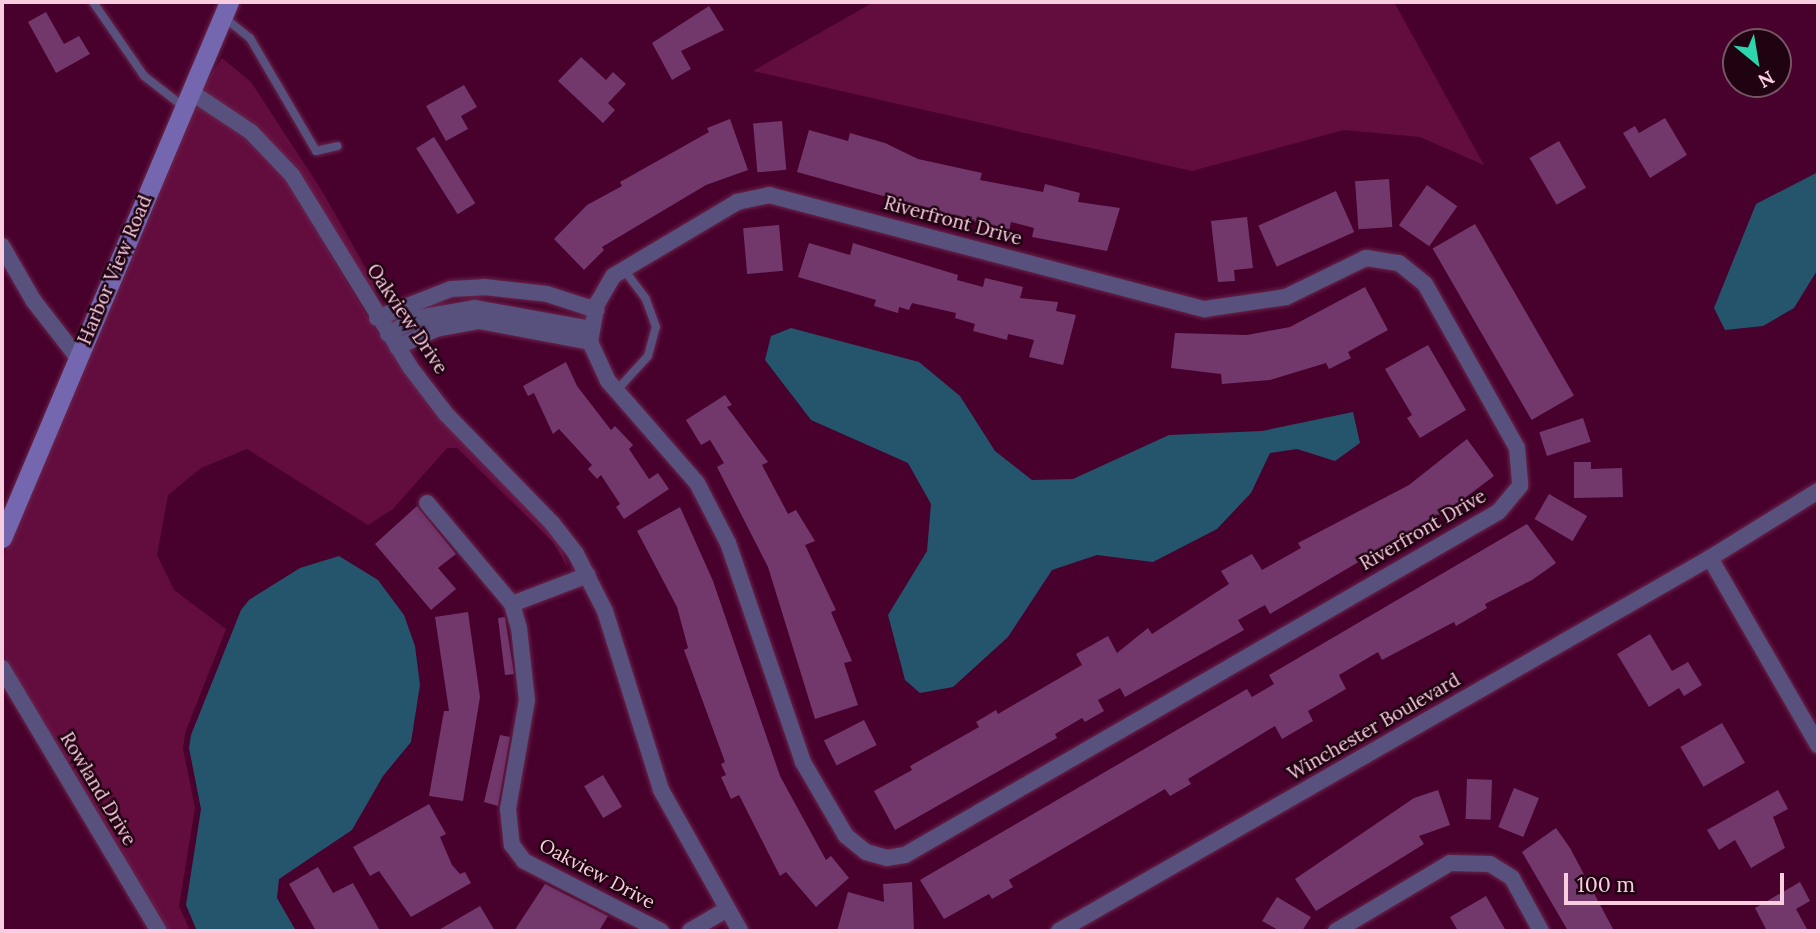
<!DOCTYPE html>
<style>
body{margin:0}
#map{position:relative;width:1820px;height:933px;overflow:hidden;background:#48012c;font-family:Lora,serif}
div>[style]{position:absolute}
.green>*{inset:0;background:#630d3f}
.water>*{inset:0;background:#24556c}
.building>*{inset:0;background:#72386c;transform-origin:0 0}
.roads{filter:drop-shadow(0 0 2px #68264c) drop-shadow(0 0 2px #68264c)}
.service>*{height:8px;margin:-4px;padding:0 4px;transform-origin:4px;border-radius:4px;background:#58507d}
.minor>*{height:16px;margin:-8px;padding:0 8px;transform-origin:8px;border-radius:8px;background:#58507d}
.secondary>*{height:19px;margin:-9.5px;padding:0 9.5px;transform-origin:9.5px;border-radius:9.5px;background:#7467af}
span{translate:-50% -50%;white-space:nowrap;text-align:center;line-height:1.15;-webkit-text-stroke:5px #1f0311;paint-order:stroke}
.street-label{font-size:19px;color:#f8cddf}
.frame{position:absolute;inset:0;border:4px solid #f8cddf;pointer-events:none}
.north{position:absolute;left:1722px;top:28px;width:70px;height:70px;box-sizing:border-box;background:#1f0311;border:2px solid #765463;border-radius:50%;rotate:150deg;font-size:19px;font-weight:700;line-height:28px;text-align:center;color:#f8cddf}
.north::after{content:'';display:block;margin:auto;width:24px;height:32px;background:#2cd5ab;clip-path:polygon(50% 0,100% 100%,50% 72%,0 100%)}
.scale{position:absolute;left:1564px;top:873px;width:220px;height:32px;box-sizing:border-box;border:4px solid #f8cddf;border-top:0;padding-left:9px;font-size:21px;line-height:24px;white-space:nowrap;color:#f8cddf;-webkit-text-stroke:5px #1f0311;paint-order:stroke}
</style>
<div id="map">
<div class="green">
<div style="clip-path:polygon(874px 2px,1394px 2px,1484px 165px,1420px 137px,1344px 130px,1192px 171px,753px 71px)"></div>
<div style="clip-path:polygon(222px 58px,251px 82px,322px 191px,375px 284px,376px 302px,298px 169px,256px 126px,201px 89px)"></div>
<div style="clip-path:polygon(194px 103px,246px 138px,286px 180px,374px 328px,427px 403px,546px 528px,561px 546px,569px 570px,553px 542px,457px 448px,447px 448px,393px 509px,368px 525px,247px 449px,201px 468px,168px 495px,157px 555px,174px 590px,226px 629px,185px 733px,183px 749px,195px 808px,179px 906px,190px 931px,169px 931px,2px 653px,2px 559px)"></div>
</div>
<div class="water">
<div style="clip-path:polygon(1818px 172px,1818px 269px,1794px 308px,1763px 326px,1725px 330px,1714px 308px,1756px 204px)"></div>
<div style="clip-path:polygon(791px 328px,919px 362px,960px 396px,995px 451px,1032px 480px,1073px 479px,1169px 435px,1262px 431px,1353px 412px,1360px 443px,1335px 461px,1297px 449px,1270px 453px,1251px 493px,1217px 529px,1153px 562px,1097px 555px,1052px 570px,1008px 637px,953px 687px,920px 693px,905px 680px,888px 615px,927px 551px,931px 504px,908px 463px,811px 420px,765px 360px,771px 336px)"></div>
<div style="clip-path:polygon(339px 556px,378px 580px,404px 615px,415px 646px,420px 685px,411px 742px,383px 776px,352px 830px,279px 879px,277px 898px,296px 931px,197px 931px,186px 905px,201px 809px,189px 748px,191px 735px,241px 610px,249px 600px,300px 568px)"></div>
</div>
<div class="building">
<div style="clip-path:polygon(709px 6px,724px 30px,681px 51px,691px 69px,672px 80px,652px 43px)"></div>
<div style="clip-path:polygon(46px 12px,64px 44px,79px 36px,90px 54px,56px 73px,28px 22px)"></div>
<div style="clip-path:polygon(581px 57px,606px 80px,613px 72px,626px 84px,608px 103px,615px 110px,603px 123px,558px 81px)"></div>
<div style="clip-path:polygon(464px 85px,477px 107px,461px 116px,468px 129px,446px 141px,426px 106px)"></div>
<div style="clip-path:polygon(1665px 118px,1687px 155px,1650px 178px,1623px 133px,1635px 126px,1639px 133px)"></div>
<div style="clip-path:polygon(730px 119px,748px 170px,706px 185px,602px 247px,604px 250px,584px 270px,554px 239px,587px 205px,622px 186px,620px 182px,709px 132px,707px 128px)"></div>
<div style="left:782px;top:121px;width:49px;height:29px;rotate:85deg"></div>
<div style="clip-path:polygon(809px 130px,848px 141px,850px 133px,885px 143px,918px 159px,982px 173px,980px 180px,1043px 192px,1045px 184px,1080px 193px,1078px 202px,1120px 208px,1107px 251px,1032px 237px,1034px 228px,1011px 222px,1009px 231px,797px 172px)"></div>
<div style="left:434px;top:137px;width:78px;height:21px;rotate:58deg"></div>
<div style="left:1559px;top:141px;width:54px;height:34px;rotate:60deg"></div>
<div style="left:1389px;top:179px;width:48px;height:34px;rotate:86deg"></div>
<div style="left:1427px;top:185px;width:37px;height:49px;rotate:35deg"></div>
<div style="left:1336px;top:191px;width:45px;height:85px;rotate:66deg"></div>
<div style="clip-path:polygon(1247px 217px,1253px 268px,1234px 270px,1235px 281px,1218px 282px,1211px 221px)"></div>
<div style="left:1475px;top:224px;width:198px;height:49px;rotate:60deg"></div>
<div style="left:779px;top:225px;width:46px;height:36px;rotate:85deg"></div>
<div style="clip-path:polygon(809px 243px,850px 255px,853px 243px,958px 275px,957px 280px,983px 287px,985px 278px,1023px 287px,1020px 298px,1058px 302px,1056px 311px,1076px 315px,1063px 365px,1029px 357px,1034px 340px,1008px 334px,1007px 340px,973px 331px,975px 324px,955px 318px,956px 313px,912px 303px,909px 310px,899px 307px,898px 313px,874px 306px,876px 300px,798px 277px)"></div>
<div style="clip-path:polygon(1365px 287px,1388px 330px,1348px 352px,1351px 358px,1329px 369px,1326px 363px,1270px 380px,1222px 384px,1221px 374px,1171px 368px,1175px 333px,1247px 335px,1290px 327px)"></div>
<div style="clip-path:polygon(1428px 345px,1466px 410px,1420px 438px,1407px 418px,1412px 415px,1385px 369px)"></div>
<div style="clip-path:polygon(566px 362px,577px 386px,611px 430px,615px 426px,633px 445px,629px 449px,649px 479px,658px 473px,669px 489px,624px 519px,616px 507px,620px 504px,601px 475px,597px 479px,588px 469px,592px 465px,559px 429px,553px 434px,534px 393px,528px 396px,523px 386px)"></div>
<div style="clip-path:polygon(725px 395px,732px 405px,727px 407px,768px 462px,762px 465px,788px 514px,796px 510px,815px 541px,805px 545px,836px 610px,831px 612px,852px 661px,844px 663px,858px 705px,815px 719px,768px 567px,717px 467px,724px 463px,710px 440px,701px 445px,686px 420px)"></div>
<div style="left:1583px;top:418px;width:25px;height:46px;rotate:72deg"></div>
<div style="clip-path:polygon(1467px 439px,1494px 476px,1454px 506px,1270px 614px,1265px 605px,1238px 620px,1244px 630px,1125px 697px,1120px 688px,1098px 700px,1104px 711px,1085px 722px,1082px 718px,1055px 734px,1057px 738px,895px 830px,874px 791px,912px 770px,910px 766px,979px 727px,976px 722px,996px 710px,998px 714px,1082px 665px,1076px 654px,1108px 636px,1117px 653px,1148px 628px,1152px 634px,1229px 584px,1221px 571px,1252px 554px,1262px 570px,1301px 548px,1298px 543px,1409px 485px)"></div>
<div style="clip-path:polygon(1574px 462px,1591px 462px,1591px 469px,1622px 468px,1623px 497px,1574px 498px)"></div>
<div style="left:1549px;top:494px;width:44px;height:29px;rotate:30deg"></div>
<div style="clip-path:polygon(417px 506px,456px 554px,438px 568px,456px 589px,431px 610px,375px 544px)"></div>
<div style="clip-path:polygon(680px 507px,713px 581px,780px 776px,826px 860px,831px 856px,849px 878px,816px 907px,786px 872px,780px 876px,739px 795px,731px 799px,721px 777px,726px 775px,721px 764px,725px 762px,684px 650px,688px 648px,677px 607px,637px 531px)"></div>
<div style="clip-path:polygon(1527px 524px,1556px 563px,1532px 580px,1485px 604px,1487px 608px,1456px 626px,1454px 622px,1382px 660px,1378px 652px,1339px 675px,1346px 689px,1308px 711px,1313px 721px,1282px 739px,1275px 726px,1188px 779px,1191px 784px,1170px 796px,1165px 789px,1009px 880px,1013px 887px,992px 899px,989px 894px,944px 919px,920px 880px,1247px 689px,1252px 697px,1274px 684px,1269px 675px)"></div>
<div style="clip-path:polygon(468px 612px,480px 697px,463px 801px,429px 796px,444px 711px,449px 711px,435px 617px)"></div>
<div style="clip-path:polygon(505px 617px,514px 674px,505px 675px,498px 618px)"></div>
<div style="clip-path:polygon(1650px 634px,1672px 671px,1688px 662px,1702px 685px,1684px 696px,1679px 688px,1649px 707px,1617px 654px)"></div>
<div style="left:864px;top:720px;width:28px;height:45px;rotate:63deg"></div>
<div style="left:1722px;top:723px;width:46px;height:48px;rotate:60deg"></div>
<div style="clip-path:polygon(500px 735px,510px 737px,498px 806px,484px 802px)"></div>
<div style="left:603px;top:775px;width:37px;height:22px;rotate:59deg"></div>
<div style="left:1467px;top:779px;width:25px;height:40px;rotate:2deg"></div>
<div style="left:1514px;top:788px;width:27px;height:42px;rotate:22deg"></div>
<div style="clip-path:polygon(1438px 790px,1450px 825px,1419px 836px,1424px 844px,1316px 911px,1295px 879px,1414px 798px)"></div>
<div style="clip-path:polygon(1778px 790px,1788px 809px,1773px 817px,1785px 848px,1751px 868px,1735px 840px,1719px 850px,1707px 830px)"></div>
<div style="clip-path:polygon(429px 804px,446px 834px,440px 837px,452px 865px,460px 874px,465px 872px,471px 883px,411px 917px,379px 871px,370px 876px,353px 847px)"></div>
<div style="clip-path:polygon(1556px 828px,1570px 848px,1614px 931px,1568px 931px,1522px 852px)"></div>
<div style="clip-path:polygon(318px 867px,333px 893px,353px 883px,380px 931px,316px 931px,289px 884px)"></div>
<div style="clip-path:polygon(912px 882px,914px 931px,837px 931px,848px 892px,884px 902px,883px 884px)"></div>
<div style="clip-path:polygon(1800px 882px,1810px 901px,1796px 909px,1808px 931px,1767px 931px,1755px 908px)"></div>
<div style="clip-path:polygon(545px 884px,608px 916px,599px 931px,514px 931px)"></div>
<div style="clip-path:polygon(1486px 896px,1506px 931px,1458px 931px,1450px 917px)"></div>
<div style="clip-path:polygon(1277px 897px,1311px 917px,1302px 931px,1280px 931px,1262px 921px)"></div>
<div style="clip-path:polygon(480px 906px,495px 931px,437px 931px)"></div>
</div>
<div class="roads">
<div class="service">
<div style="left:93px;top:2px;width:90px;rotate:55.4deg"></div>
<div style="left:144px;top:76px;width:51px;rotate:37.8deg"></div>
<div style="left:225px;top:18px;width:32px;rotate:39deg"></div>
<div style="left:250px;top:38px;width:131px;rotate:59.7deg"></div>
<div style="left:316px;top:151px;width:22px;rotate:-13deg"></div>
<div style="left:617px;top:390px;width:46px;rotate:-47.6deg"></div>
<div style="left:648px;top:356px;width:30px;rotate:-75deg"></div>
<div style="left:656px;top:327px;width:30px;rotate:-110deg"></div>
<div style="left:646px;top:299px;width:39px;rotate:-127deg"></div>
</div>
<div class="minor">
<div style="left:191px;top:92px;width:72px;rotate:33.7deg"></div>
<div style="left:251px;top:132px;width:59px;rotate:46.4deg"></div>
<div style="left:292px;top:175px;width:225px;rotate:58.4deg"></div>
<div style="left:410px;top:367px;width:59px;rotate:52.5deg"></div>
<div style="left:446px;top:414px;width:152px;rotate:45.8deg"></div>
<div style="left:552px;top:523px;width:39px;rotate:52deg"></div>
<div style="left:576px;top:554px;width:64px;rotate:63deg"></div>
<div style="left:605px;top:611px;width:188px;rotate:72.6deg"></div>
<div style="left:661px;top:790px;width:162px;rotate:60.7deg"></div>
<div style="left:769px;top:195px;width:451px;rotate:14.7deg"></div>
<div style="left:1205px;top:309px;width:82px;rotate:-8.4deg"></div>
<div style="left:1286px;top:297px;width:89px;rotate:-26deg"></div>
<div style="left:1366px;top:258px;width:33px;rotate:9deg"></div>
<div style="left:1399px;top:263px;width:33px;rotate:39deg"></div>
<div style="left:1425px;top:284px;width:188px;rotate:60.7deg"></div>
<div style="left:1517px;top:448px;width:38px;rotate:85deg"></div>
<div style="left:1520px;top:486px;width:34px;rotate:130deg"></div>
<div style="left:1498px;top:512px;width:685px;rotate:149.95deg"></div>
<div style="left:905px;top:855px;width:18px;rotate:171deg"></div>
<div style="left:887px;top:858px;width:22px;rotate:-164deg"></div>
<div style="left:866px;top:852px;width:26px;rotate:-141deg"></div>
<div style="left:846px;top:836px;width:86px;rotate:-120.2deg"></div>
<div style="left:803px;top:762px;width:231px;rotate:-108.9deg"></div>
<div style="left:728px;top:543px;width:68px;rotate:-117.3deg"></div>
<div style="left:697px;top:483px;width:135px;rotate:-131.1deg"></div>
<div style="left:608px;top:381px;width:43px;rotate:-114.8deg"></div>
<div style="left:590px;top:342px;width:39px;rotate:-80deg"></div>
<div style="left:597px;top:304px;width:32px;rotate:-60deg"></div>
<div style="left:613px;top:276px;width:144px;rotate:-30.8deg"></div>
<div style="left:737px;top:202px;width:33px;rotate:-12deg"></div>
<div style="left:2px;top:246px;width:62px;rotate:60.1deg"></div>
<div style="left:33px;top:300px;width:72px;rotate:52.3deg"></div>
<div style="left:377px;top:318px;width:79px;rotate:-21.4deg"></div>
<div style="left:451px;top:289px;width:33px;rotate:-3deg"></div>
<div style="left:484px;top:287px;width:63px;rotate:6.3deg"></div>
<div style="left:547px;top:294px;width:52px;rotate:18.1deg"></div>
<div style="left:388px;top:334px;width:34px;rotate:-28deg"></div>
<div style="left:418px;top:318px;width:57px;rotate:-10.1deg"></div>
<div style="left:474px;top:308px;width:120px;rotate:10.1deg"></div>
<div style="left:397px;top:347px;width:43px;rotate:-24.8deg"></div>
<div style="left:436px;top:329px;width:44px;rotate:-10.5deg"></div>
<div style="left:479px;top:321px;width:113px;rotate:10.7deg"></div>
<div style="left:427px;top:503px;width:132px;rotate:49.9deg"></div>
<div style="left:512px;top:604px;width:25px;rotate:74deg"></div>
<div style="left:519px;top:628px;width:72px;rotate:83.7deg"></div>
<div style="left:527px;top:700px;width:111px;rotate:99.9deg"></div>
<div style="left:508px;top:809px;width:36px;rotate:84deg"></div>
<div style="left:512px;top:845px;width:20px;rotate:53deg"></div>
<div style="left:524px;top:861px;width:154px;rotate:27.1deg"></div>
<div style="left:1710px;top:558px;width:216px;rotate:60deg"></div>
<div style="left:512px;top:604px;width:81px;rotate:-20.9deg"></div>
<div style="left:2px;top:668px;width:306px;rotate:59.2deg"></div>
<div style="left:690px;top:931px;width:43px;rotate:-30.7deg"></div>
<div style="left:1059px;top:931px;width:750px;rotate:-29.81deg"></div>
<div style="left:1710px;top:558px;width:127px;rotate:-31.8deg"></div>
<div style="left:1336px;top:931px;width:133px;rotate:-30.8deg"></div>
<div style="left:1450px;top:863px;width:40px;rotate:1.4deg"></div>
<div style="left:1490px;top:864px;width:26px;rotate:32deg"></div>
<div style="left:1512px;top:878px;width:60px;rotate:61.3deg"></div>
</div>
<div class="secondary">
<div style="left:2px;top:538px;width:582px;rotate:-67.05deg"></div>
</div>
</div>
<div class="street-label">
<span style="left:953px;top:221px;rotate:15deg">Riverfront Drive</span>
<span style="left:115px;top:270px;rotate:-67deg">Harbor View Road</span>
<span style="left:407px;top:319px;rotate:56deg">Oakview Drive</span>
<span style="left:1423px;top:530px;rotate:-30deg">Riverfront Drive</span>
<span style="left:1374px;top:727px;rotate:-30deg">Winchester Boulevard</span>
<span style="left:98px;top:789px;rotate:59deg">Rowland Drive</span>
<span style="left:597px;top:874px;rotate:28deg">Oakview Drive</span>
</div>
<div class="frame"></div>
<div class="north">N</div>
<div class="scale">100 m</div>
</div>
